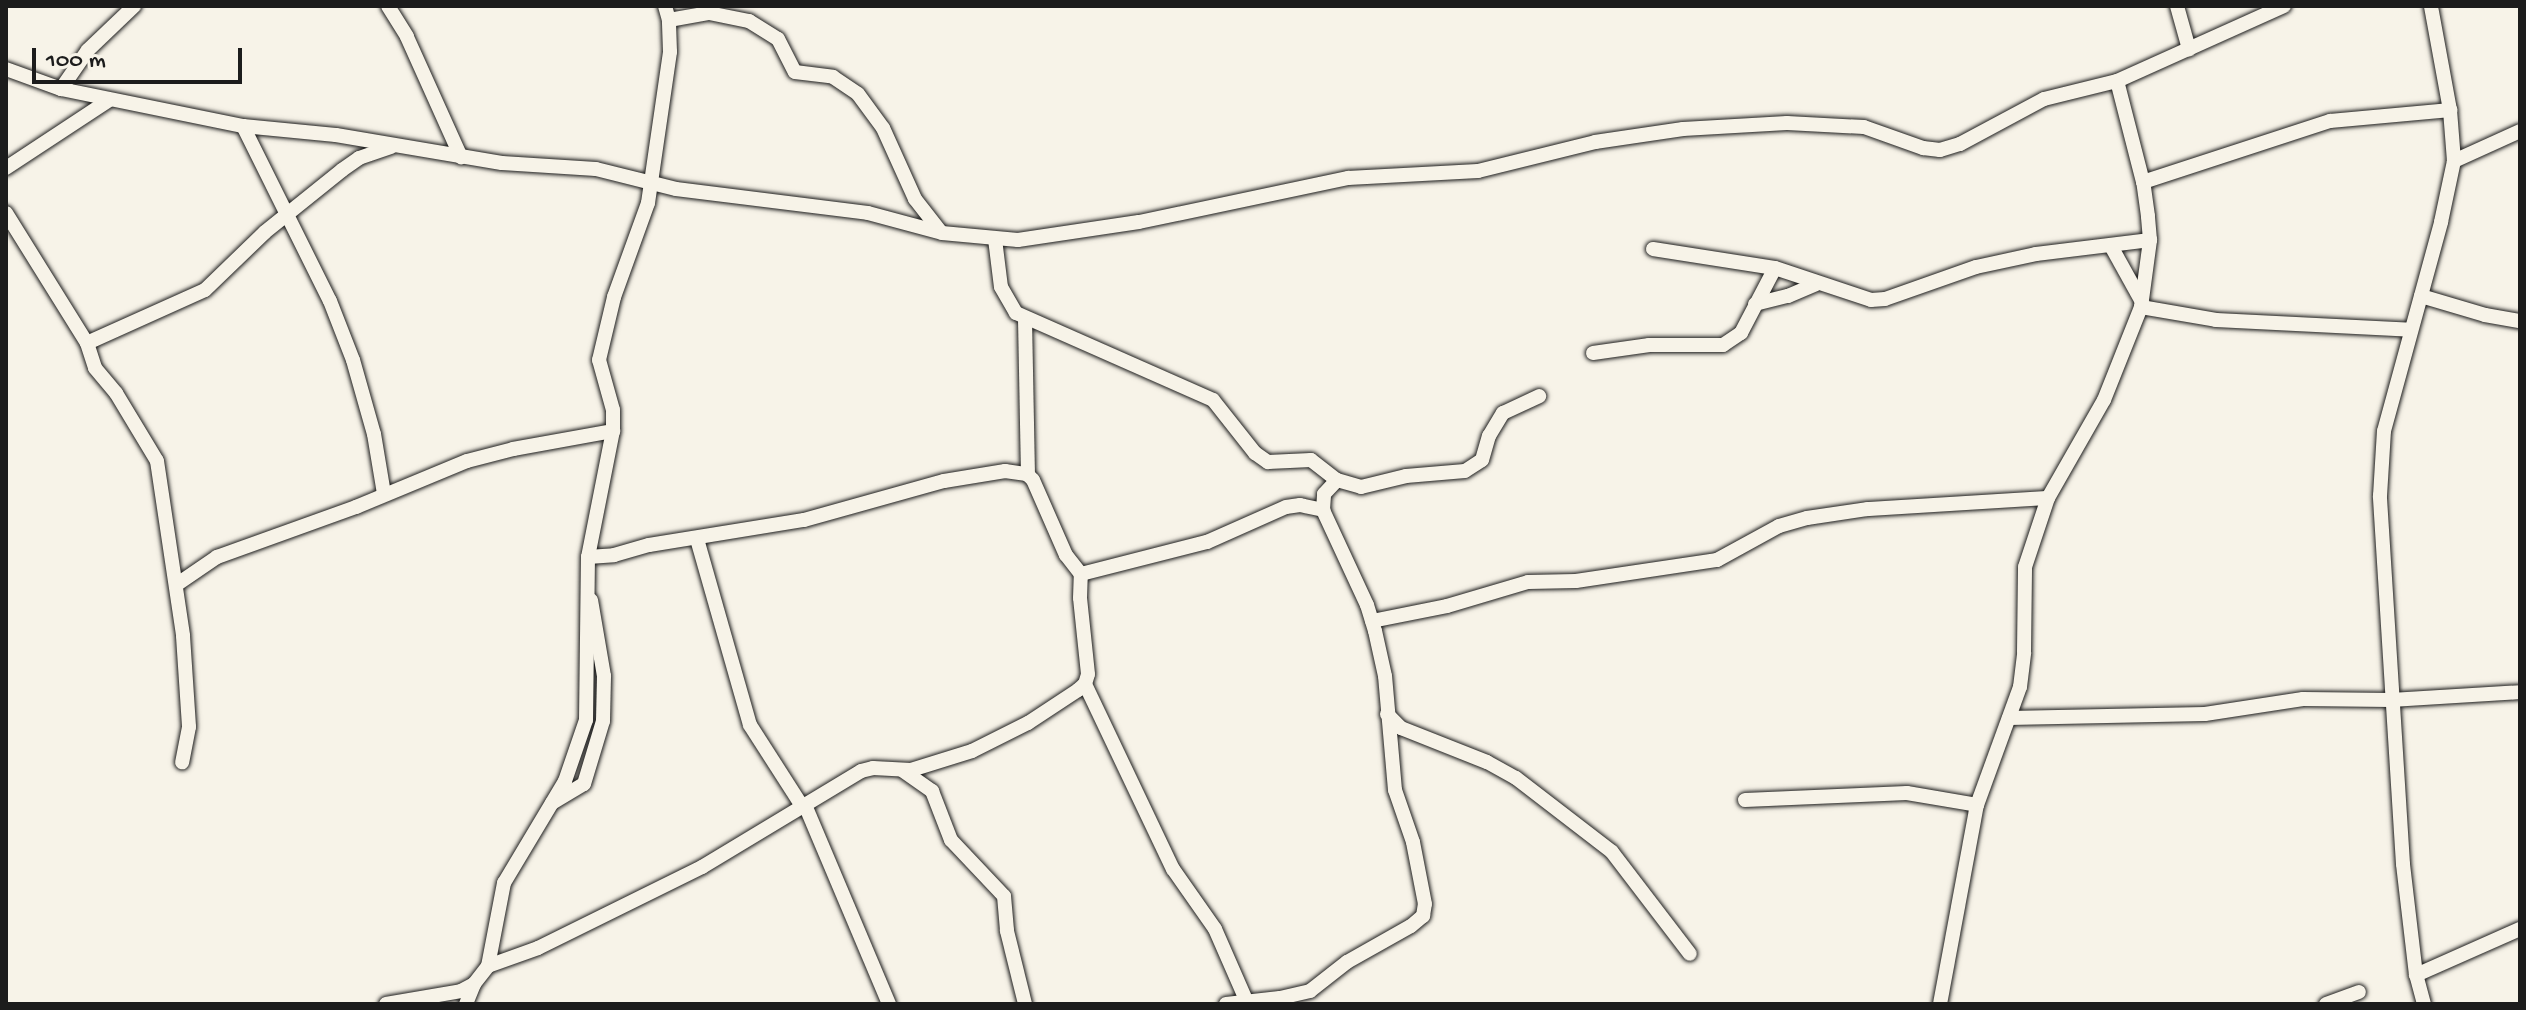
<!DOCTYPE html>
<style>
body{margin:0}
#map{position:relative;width:2526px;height:1010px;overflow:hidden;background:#f7f3e8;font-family:"Gochi Hand",sans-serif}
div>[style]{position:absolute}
.roads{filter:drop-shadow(0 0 2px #1c1c1c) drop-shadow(0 0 2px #1c1c1c)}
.minor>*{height:14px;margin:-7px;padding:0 7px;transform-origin:7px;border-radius:7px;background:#f7f3e8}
span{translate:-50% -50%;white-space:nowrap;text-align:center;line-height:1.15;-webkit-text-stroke:7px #f7f3e8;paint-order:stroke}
.frame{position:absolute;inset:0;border:8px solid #1c1c1c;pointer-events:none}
.scale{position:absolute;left:32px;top:48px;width:210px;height:36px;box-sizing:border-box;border:4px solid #1c1c1c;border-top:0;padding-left:10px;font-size:24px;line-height:28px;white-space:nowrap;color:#1c1c1c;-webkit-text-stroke:6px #f7f3e8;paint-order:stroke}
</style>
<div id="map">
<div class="roads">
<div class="minor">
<div style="left:388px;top:6px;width:36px;rotate:58deg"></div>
<div style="left:407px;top:37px;width:132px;rotate:65.8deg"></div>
<div style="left:2177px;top:6px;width:45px;rotate:74.4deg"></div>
<div style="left:669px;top:20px;width:41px;rotate:-9.9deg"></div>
<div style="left:709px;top:13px;width:41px;rotate:11.3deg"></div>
<div style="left:749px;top:21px;width:34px;rotate:32deg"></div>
<div style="left:778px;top:39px;width:37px;rotate:63deg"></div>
<div style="left:795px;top:72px;width:38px;rotate:7deg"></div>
<div style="left:833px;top:77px;width:30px;rotate:34deg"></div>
<div style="left:858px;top:94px;width:42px;rotate:53.7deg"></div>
<div style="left:883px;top:128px;width:78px;rotate:65.7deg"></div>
<div style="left:915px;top:199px;width:41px;rotate:52deg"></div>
<div style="left:6px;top:69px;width:59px;rotate:20deg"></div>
<div style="left:61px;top:89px;width:186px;rotate:11.5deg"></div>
<div style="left:243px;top:126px;width:93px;rotate:5.5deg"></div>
<div style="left:336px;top:135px;width:168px;rotate:9.6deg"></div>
<div style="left:502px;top:163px;width:94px;rotate:3.7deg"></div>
<div style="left:596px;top:169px;width:82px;rotate:14deg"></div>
<div style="left:676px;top:189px;width:193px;rotate:7.1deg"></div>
<div style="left:868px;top:213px;width:77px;rotate:15.1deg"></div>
<div style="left:942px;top:233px;width:76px;rotate:5.3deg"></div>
<div style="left:1018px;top:240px;width:122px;rotate:-8.5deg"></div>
<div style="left:1139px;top:222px;width:214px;rotate:-11.9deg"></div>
<div style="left:1348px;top:178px;width:130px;rotate:-3.1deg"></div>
<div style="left:1478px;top:171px;width:121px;rotate:-13.9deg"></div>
<div style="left:1595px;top:142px;width:89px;rotate:-8.4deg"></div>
<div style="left:1683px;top:129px;width:104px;rotate:-3.3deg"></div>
<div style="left:1787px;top:123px;width:77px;rotate:3deg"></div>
<div style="left:1864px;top:127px;width:63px;rotate:19.6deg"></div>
<div style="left:1923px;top:148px;width:17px;rotate:7deg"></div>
<div style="left:1940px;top:150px;width:21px;rotate:-17deg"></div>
<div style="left:1960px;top:144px;width:95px;rotate:-28.2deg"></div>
<div style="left:2044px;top:99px;width:75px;rotate:-13.9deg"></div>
<div style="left:2117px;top:81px;width:183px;rotate:-24.2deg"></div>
<div style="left:61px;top:89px;width:47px;rotate:-55.3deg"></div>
<div style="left:88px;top:50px;width:64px;rotate:-43.7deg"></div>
<div style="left:243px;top:126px;width:195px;rotate:63.6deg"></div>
<div style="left:330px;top:301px;width:63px;rotate:68.7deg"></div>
<div style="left:353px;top:360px;width:77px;rotate:74.2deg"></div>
<div style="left:374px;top:434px;width:61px;rotate:80.5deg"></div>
<div style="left:2454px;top:161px;width:72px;rotate:-24.4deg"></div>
<div style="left:6px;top:168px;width:123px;rotate:-33.4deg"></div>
<div style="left:2143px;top:182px;width:197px;rotate:-18.1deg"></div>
<div style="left:2330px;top:121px;width:121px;rotate:-5.2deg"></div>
<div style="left:6px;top:213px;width:153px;rotate:58.1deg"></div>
<div style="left:87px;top:343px;width:26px;rotate:72deg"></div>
<div style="left:95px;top:368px;width:33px;rotate:50deg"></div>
<div style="left:116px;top:393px;width:79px;rotate:58.9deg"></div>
<div style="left:157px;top:461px;width:177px;rotate:81.5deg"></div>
<div style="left:183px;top:636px;width:91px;rotate:86.2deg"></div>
<div style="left:189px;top:727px;width:36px;rotate:101deg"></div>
<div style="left:995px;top:239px;width:48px;rotate:82.9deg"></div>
<div style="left:1001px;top:287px;width:30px;rotate:60deg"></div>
<div style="left:1016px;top:313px;width:215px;rotate:23.8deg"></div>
<div style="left:1213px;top:400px;width:68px;rotate:51.6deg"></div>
<div style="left:1255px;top:453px;width:16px;rotate:35deg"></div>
<div style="left:1268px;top:462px;width:43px;rotate:-2.7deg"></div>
<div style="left:1311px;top:460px;width:33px;rotate:38deg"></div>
<div style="left:1337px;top:480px;width:25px;rotate:16deg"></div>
<div style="left:1361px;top:487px;width:46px;rotate:-13.7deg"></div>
<div style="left:1406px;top:476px;width:59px;rotate:-4.8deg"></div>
<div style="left:1465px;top:471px;width:20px;rotate:-33deg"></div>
<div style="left:1482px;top:460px;width:25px;rotate:-74deg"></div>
<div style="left:1489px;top:436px;width:27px;rotate:-59deg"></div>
<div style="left:1503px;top:413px;width:40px;rotate:-25deg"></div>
<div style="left:2111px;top:246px;width:64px;rotate:61deg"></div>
<div style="left:1653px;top:249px;width:123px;rotate:8.9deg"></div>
<div style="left:1775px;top:268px;width:101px;rotate:18.4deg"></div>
<div style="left:1871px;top:300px;width:14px;rotate:-4deg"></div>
<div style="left:1885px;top:299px;width:96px;rotate:-19.4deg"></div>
<div style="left:1976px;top:267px;width:61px;rotate:-12.2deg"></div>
<div style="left:2036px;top:254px;width:115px;rotate:-7deg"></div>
<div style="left:2421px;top:296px;width:67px;rotate:16.5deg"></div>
<div style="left:2485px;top:315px;width:36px;rotate:10deg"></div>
<div style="left:1755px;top:304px;width:34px;rotate:-14deg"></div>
<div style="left:1788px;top:296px;width:30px;rotate:-23deg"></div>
<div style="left:2141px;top:307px;width:76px;rotate:9.8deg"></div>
<div style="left:2216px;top:320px;width:195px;rotate:2.9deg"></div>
<div style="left:1025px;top:319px;width:156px;rotate:88.9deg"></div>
<div style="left:87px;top:343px;width:129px;rotate:-24.2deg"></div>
<div style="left:205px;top:290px;width:83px;rotate:-44deg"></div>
<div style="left:265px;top:232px;width:99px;rotate:-38.8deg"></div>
<div style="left:342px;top:170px;width:21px;rotate:-35deg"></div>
<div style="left:359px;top:158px;width:34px;rotate:-19deg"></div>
<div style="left:1593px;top:353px;width:57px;rotate:-8.1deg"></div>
<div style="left:1649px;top:345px;width:74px"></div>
<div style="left:1723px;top:345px;width:22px;rotate:-34deg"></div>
<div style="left:1741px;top:333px;width:73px;rotate:-62.4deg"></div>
<div style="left:697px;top:539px;width:193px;rotate:74.1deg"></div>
<div style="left:750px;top:725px;width:96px;rotate:57.3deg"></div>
<div style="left:588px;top:557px;width:26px;rotate:-4deg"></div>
<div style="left:614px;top:555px;width:36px;rotate:-16deg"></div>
<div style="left:649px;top:545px;width:157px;rotate:-9.2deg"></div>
<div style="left:804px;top:520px;width:145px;rotate:-15.6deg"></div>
<div style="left:944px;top:481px;width:62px;rotate:-9.3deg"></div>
<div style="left:1005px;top:471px;width:22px;rotate:8deg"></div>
<div style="left:1027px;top:474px;width:8px;rotate:45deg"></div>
<div style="left:1033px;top:480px;width:82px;rotate:66.3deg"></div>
<div style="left:1066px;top:555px;width:24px;rotate:52deg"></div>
<div style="left:1081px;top:574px;width:130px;rotate:-14.3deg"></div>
<div style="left:1207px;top:542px;width:86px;rotate:-23.9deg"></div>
<div style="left:1286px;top:507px;width:14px;rotate:-8deg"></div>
<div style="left:1300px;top:505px;width:24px;rotate:12deg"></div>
<div style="left:176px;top:585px;width:50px;rotate:-34.3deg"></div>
<div style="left:217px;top:557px;width:148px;rotate:-19.8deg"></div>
<div style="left:356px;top:507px;width:120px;rotate:-22.5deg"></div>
<div style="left:467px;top:461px;width:48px;rotate:-14.6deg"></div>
<div style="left:513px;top:449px;width:102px;rotate:-10.2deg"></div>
<div style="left:1372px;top:621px;width:76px;rotate:-11.3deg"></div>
<div style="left:1447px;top:606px;width:84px;rotate:-16.5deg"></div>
<div style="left:1528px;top:582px;width:48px;rotate:-1.2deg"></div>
<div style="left:1576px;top:581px;width:143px;rotate:-8.5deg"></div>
<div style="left:1717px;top:560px;width:71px;rotate:-28.7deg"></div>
<div style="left:1779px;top:526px;width:29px;rotate:-16deg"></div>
<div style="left:1807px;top:518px;width:62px;rotate:-8.4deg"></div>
<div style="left:1868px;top:509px;width:180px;rotate:-3.5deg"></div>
<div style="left:1085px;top:684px;width:205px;rotate:64.6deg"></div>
<div style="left:1173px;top:869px;width:73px;rotate:55deg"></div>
<div style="left:1215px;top:929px;width:77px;rotate:66.4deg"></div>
<div style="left:1387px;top:714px;width:20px;rotate:45deg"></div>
<div style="left:1401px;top:728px;width:92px;rotate:21.6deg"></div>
<div style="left:1487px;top:762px;width:33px;rotate:29deg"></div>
<div style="left:1516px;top:778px;width:121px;rotate:37.6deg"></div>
<div style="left:1612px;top:852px;width:128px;rotate:52.6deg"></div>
<div style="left:2009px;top:718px;width:196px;rotate:-1.2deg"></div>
<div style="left:2205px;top:714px;width:99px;rotate:-8.7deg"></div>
<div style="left:2303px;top:699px;width:88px;rotate:0.7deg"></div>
<div style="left:2391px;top:700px;width:129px;rotate:-3.5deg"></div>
<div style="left:902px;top:770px;width:37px;rotate:35deg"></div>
<div style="left:932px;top:791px;width:53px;rotate:68.8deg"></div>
<div style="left:951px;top:840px;width:77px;rotate:46.6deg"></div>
<div style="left:1004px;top:896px;width:35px;rotate:85deg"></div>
<div style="left:1007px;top:931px;width:75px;rotate:76.1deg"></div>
<div style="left:1745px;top:800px;width:162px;rotate:-2.5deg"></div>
<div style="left:1907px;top:793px;width:71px;rotate:9.7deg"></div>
<div style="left:552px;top:803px;width:37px;rotate:-31deg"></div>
<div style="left:584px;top:784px;width:66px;rotate:-73.2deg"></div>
<div style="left:603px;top:721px;width:45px;rotate:-88.7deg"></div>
<div style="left:604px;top:676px;width:77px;rotate:-99.7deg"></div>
<div style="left:805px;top:805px;width:216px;rotate:67.1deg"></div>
<div style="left:488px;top:966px;width:53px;rotate:-19.8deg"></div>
<div style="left:538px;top:948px;width:183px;rotate:-26.3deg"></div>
<div style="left:702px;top:867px;width:186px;rotate:-31.1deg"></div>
<div style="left:861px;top:771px;width:12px;rotate:-14deg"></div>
<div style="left:873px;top:768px;width:38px;rotate:3deg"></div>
<div style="left:911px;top:770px;width:64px;rotate:-17.3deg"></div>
<div style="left:972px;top:751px;width:63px;rotate:-26.6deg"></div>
<div style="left:1028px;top:723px;width:60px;rotate:-33.4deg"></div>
<div style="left:1078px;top:690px;width:9px;rotate:-41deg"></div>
<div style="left:1085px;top:684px;width:10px;rotate:-73deg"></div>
<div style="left:1088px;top:674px;width:76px;rotate:-96deg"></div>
<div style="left:1080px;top:598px;width:24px;rotate:-88deg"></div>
<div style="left:2416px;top:975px;width:114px;rotate:-23.9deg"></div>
<div style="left:386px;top:1004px;width:76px;rotate:-9.8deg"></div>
<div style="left:461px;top:991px;width:15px;rotate:-28deg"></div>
<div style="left:474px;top:984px;width:23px;rotate:-52deg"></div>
<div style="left:488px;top:966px;width:85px;rotate:-79.1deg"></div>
<div style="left:504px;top:883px;width:119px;rotate:-59.1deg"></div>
<div style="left:565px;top:781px;width:65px;rotate:-71deg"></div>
<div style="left:586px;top:720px;width:163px;rotate:-89.3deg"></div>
<div style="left:588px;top:557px;width:128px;rotate:-78.8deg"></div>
<div style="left:613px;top:431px;width:21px;rotate:-90deg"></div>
<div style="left:613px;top:410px;width:52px;rotate:-105.6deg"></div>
<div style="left:599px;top:360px;width:65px;rotate:-76.6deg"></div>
<div style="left:614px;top:297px;width:100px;rotate:-70.1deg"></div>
<div style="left:648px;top:203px;width:153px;rotate:-81.7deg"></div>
<div style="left:670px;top:52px;width:32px;rotate:-92deg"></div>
<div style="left:669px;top:20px;width:15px;rotate:-106deg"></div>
<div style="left:466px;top:1004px;width:22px;rotate:-68deg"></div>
<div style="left:1226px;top:1004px;width:54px;rotate:-6.3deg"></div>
<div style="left:1280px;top:998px;width:31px;rotate:-13deg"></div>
<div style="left:1310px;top:991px;width:47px;rotate:-38.1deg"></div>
<div style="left:1347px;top:962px;width:73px;rotate:-29.4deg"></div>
<div style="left:1411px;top:926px;width:16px;rotate:-40deg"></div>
<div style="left:1423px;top:916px;width:12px;rotate:-81deg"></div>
<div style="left:1425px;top:904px;width:63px;rotate:-101deg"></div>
<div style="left:1413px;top:842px;width:55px;rotate:-109.1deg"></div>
<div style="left:1395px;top:790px;width:114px;rotate:-95deg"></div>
<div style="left:1385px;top:676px;width:46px;rotate:-102.5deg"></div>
<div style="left:1375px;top:631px;width:27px;rotate:-107deg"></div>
<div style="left:1367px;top:605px;width:105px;rotate:-114.9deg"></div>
<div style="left:1323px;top:510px;width:16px;rotate:-86deg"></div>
<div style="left:1324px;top:494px;width:19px;rotate:-47deg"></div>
<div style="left:1940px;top:1004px;width:202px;rotate:-79.5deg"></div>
<div style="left:1977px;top:805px;width:126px;rotate:-70deg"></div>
<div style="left:2020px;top:687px;width:35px;rotate:-83deg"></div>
<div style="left:2024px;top:652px;width:85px;rotate:-89.3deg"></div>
<div style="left:2025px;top:567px;width:73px;rotate:-71.6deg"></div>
<div style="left:2048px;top:498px;width:113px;rotate:-60.3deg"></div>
<div style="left:2104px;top:400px;width:100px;rotate:-68.3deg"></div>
<div style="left:2141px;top:307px;width:68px;rotate:-82.3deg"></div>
<div style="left:2150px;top:240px;width:24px;rotate:-95deg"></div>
<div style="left:2148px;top:216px;width:34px;rotate:-98deg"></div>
<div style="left:2143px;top:182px;width:104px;rotate:-104.4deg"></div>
<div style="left:2326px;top:1004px;width:35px;rotate:-20deg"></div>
<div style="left:2424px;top:1004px;width:30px;rotate:-105deg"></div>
<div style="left:2416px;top:975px;width:112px;rotate:-96.7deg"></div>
<div style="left:2403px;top:864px;width:369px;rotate:-93.6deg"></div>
<div style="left:2380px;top:496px;width:65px;rotate:-86.5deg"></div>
<div style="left:2384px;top:431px;width:217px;rotate:-74.7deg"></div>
<div style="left:2441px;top:222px;width:62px;rotate:-78deg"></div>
<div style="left:2454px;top:161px;width:51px;rotate:-94.5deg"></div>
<div style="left:2450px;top:110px;width:106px;rotate:-100.4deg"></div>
</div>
</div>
<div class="frame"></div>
<div class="scale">100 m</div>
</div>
